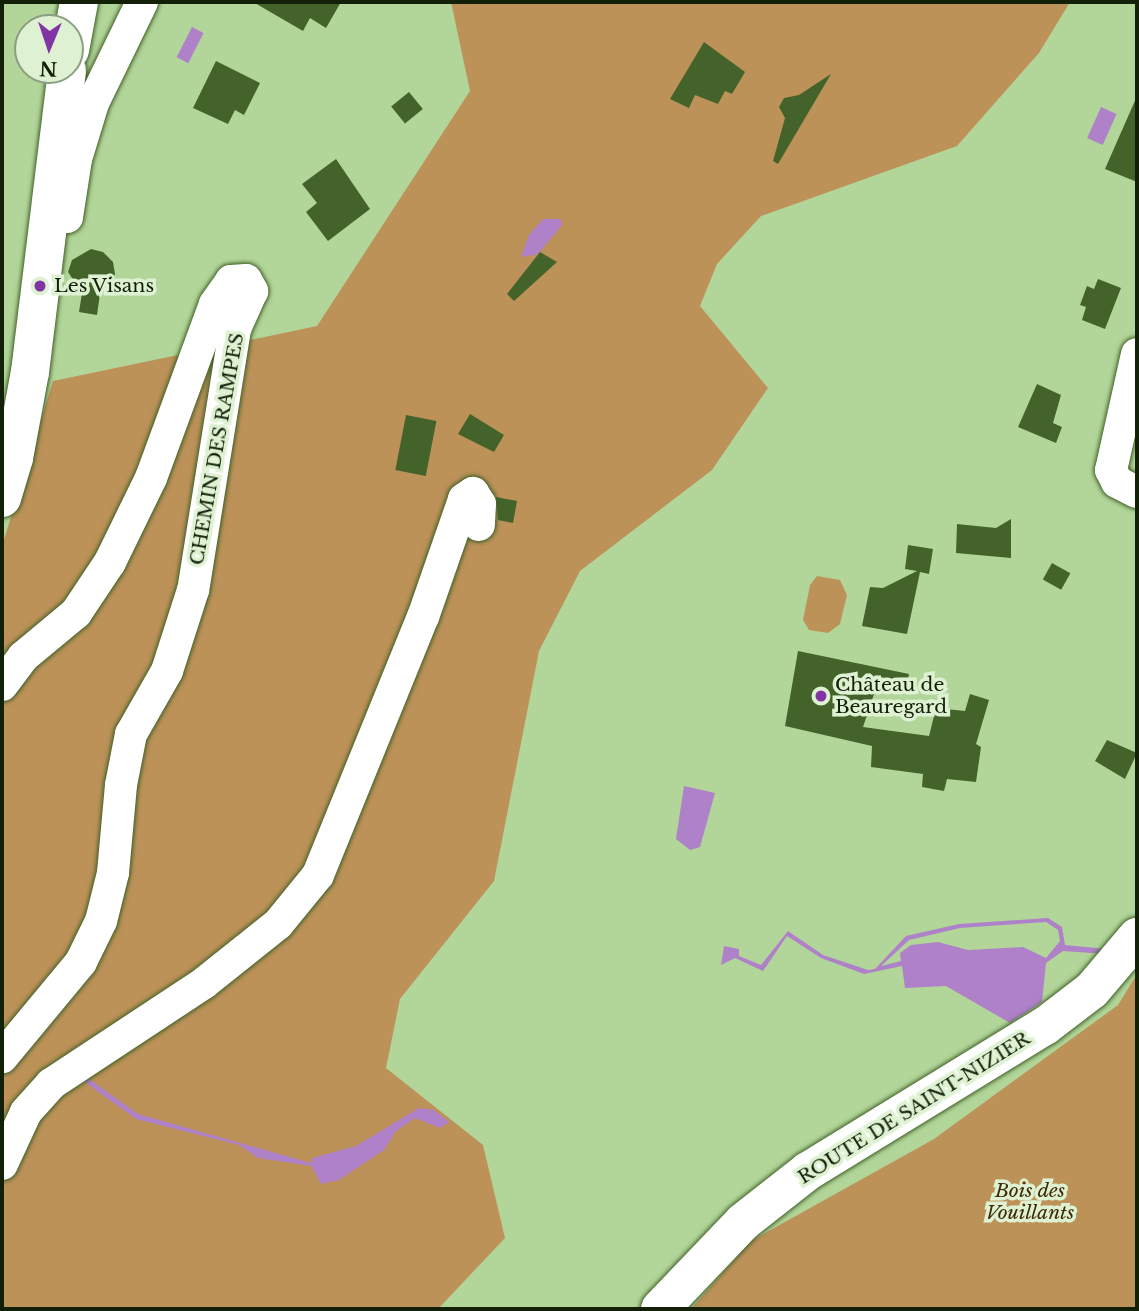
<!DOCTYPE html>
<meta charset="utf-8">
<style>
body{margin:0}
#map{position:relative;width:1139px;height:1311px;overflow:hidden;background:#b2d699;font-family:"Libre Baskerville",serif}
div>[style]{position:absolute}
.green>*{inset:0;background:#bd9259}
.water>*{inset:0;background:#af81c9;transform-origin:0 0}
.building>*{inset:0;background:#43632a;transform-origin:0 0}
.roads{filter:drop-shadow(0 0 2px #416028) drop-shadow(0 0 2px #416028)}
.minor>*{height:32px;margin:-16px;padding:0 16px;transform-origin:16px;border-radius:16px;background:#fff}
.major>*{height:38px;margin:-19px;padding:0 19px;transform-origin:19px;border-radius:19px;background:#fff}
.dots>*{width:19px;height:19px;translate:-50% -50%;box-sizing:border-box;border:4px solid #def1d2;border-radius:50%}
span{translate:-50% -50%;white-space:nowrap;text-align:center;line-height:1.15;-webkit-text-stroke:7px #def1d2;paint-order:stroke}
.poi-label{font-size:19px;color:#122008}
.left{translate:0 -50%;text-align:left}
.street-label{font-size:19px;color:#122008}
.park-label{font-size:19px;color:#3f2906;font-style:italic}
.frame{position:absolute;inset:0;border:4px solid #122008;pointer-events:none}
.north{position:absolute;left:14px;top:14px;width:70px;height:70px;box-sizing:border-box;background:#def1d2;border:2px solid #8c9d81;border-radius:50%;rotate:182deg;font-size:19px;font-weight:700;line-height:28px;text-align:center;color:#122008}
.north::after{content:'';display:block;margin:auto;width:24px;height:32px;background:#8234a5;clip-path:polygon(50% 0,100% 100%,50% 72%,0 100%)}
</style>
<div id="map">
<div class="green">
<div style="clip-path:polygon(451px 2px,1070px 2px,1039px 53px,957px 146px,761px 216px,717px 264px,700px 306px,768px 388px,712px 470px,580px 571px,539px 651px,494px 881px,400px 999px,386px 1068px,483px 1145px,505px 1238px,438px 1309px,2px 1309px,2px 546px,53px 381px,317px 326px,470px 91px)"></div>
<div style="clip-path:polygon(817px 576px,840px 580px,847px 595px,840px 624px,828px 633px,809px 630px,803px 620px,810px 585px)"></div>
<div style="clip-path:polygon(1137px 974px,1137px 1309px,691px 1309px,751px 1241px,934px 1139px,1118px 1005px)"></div>
</div>
<div class="water">
<div style="left:192px;top:27px;width:13px;height:34px;rotate:27deg"></div>
<div style="left:1101px;top:107px;width:17px;height:34px;rotate:24deg"></div>
<div style="clip-path:polygon(543px 219px,561px 219px,562px 225px,538px 254px,521px 257px,529px 235px)"></div>
<div style="clip-path:polygon(684px 786px,715px 793px,700px 847px,690px 850px,676px 839px)"></div>
<div style="clip-path:polygon(evenodd,1048px 918px,1062px 927px,1065px 945px,1107px 949px,1106px 954px,1063px 951px,1046px 963px,1042px 1002px,1010px 1023px,946px 986px,905px 988px,902px 966px,864px 974px,821px 958px,787px 936px,763px 971px,735px 958px,721px 965px,724px 946px,739px 949px,739px 956px,761px 965px,788px 931px,823px 955px,868px 970px,875px 969px,906px 936px,959px 924px,1048px 918px,1046px 922px,1058px 930px,1060px 941px,1046px 958px,1023px 947px,968px 950px,938px 942px,911px 945px,900px 953px,901px 961px,881px 966px,909px 940px,960px 928px,1046px 922px)"></div>
<div style="clip-path:polygon(72px 1067px,138px 1114px,311px 1163px,312px 1158px,356px 1146px,419px 1108px,434px 1110px,449px 1122px,440px 1128px,415px 1118px,396px 1131px,384px 1150px,339px 1180px,321px 1184px,311px 1166px,258px 1158px,239px 1145px,136px 1119px,68px 1070px)"></div>
</div>
<div class="building">
<div style="clip-path:polygon(253px 2px,341px 2px,326px 28px,310px 18px,303px 31px)"></div>
<div style="clip-path:polygon(704px 42px,745px 72px,732px 94px,725px 91px,718px 104px,695px 95px,689px 108px,670px 99px)"></div>
<div style="clip-path:polygon(216px 61px,260px 83px,244px 115px,235px 110px,228px 124px,193px 108px)"></div>
<div style="clip-path:polygon(831px 74px,778px 164px,773px 161px,785px 118px,779px 107px,784px 98px,799px 95px)"></div>
<div style="left:409px;top:92px;width:22px;height:23px;rotate:51deg"></div>
<div style="clip-path:polygon(1137px 96px,1137px 182px,1105px 169px)"></div>
<div style="clip-path:polygon(336px 159px,370px 209px,328px 241px,306px 212px,317px 203px,302px 184px)"></div>
<div style="clip-path:polygon(91px 249px,103px 252px,113px 262px,115px 274px,109px 289px,100px 294px,97px 315px,79px 312px,82px 293px,68px 272px,72px 260px)"></div>
<div style="clip-path:polygon(540px 252px,557px 262px,514px 301px,507px 294px)"></div>
<div style="clip-path:polygon(1098px 279px,1121px 288px,1105px 329px,1082px 320px,1086px 307px,1080px 305px,1087px 286px,1094px 289px)"></div>
<div style="clip-path:polygon(1037px 384px,1061px 395px,1053px 423px,1062px 427px,1056px 443px,1018px 427px)"></div>
<div style="clip-path:polygon(470px 414px,504px 435px,494px 452px,458px 434px)"></div>
<div style="left:406px;top:415px;width:31px;height:56px;rotate:11deg"></div>
<div style="clip-path:polygon(496px 497px,517px 501px,513px 523px,498px 520px)"></div>
<div style="clip-path:polygon(1011px 519px,1011px 558px,956px 553px,957px 524px,996px 528px)"></div>
<div style="clip-path:polygon(908px 545px,933px 549px,929px 574px,920px 572px,907px 634px,862px 626px,870px 587px,883px 588px,917px 571px,905px 569px)"></div>
<div style="left:1052px;top:563px;width:21px;height:19px;rotate:29deg"></div>
<div style="clip-path:polygon(798px 651px,909px 674px,906px 689px,875px 691px,863px 727px,929px 736px,936px 708px,965px 711px,970px 694px,989px 700px,976px 744px,981px 747px,976px 782px,947px 779px,944px 791px,922px 787px,923px 774px,871px 767px,872px 746px,785px 726px)"></div>
<div style="clip-path:polygon(1107px 740px,1137px 753px,1125px 779px,1095px 761px)"></div>
</div>
<div class="roads">
<div class="minor">
<div style="left:47px;top:219px;width:20px;rotate:-6deg"></div>
<div style="left:67px;top:217px;width:59px;rotate:-81.2deg"></div>
<div style="left:76px;top:159px;width:59px;rotate:-73.1deg"></div>
<div style="left:93px;top:103px;width:112px;rotate:-64.1deg"></div>
<div style="left:1137px;top:354px;width:119px;rotate:102.6deg"></div>
<div style="left:1111px;top:470px;width:13px;rotate:63deg"></div>
<div style="left:1117px;top:482px;width:22px;rotate:27deg"></div>
<div style="left:2px;top:685px;width:35px;rotate:-53deg"></div>
<div style="left:23px;top:657px;width:69px;rotate:-39.7deg"></div>
<div style="left:76px;top:613px;width:61px;rotate:-56.3deg"></div>
<div style="left:110px;top:562px;width:93px;rotate:-64deg"></div>
<div style="left:151px;top:478px;width:185px;rotate:-69.8deg"></div>
<div style="left:215px;top:304px;width:28px;rotate:-55deg"></div>
<div style="left:231px;top:281px;width:15px;rotate:-4deg"></div>
<div style="left:246px;top:280px;width:13px;rotate:61deg"></div>
<div style="left:252px;top:291px;width:42px;rotate:114.1deg"></div>
<div style="left:235px;top:329px;width:264px;rotate:99.1deg"></div>
<div style="left:193px;top:590px;width:85px;rotate:107.8deg"></div>
<div style="left:167px;top:671px;width:73px;rotate:119.7deg"></div>
<div style="left:131px;top:734px;width:52px;rotate:101.1deg"></div>
<div style="left:121px;top:785px;width:88px;rotate:95.2deg"></div>
<div style="left:113px;top:873px;width:49px;rotate:104deg"></div>
<div style="left:101px;top:921px;width:46px;rotate:116deg"></div>
<div style="left:81px;top:962px;width:124px;rotate:129.7deg"></div>
<div style="left:2px;top:1164px;width:57px;rotate:-65.2deg"></div>
<div style="left:26px;top:1112px;width:38px;rotate:-48deg"></div>
<div style="left:51px;top:1084px;width:183px;rotate:-33.4deg"></div>
<div style="left:204px;top:983px;width:95px;rotate:-38.6deg"></div>
<div style="left:278px;top:924px;width:63px;rotate:-50.8deg"></div>
<div style="left:318px;top:875px;width:279px;rotate:-67.9deg"></div>
<div style="left:423px;top:617px;width:125px;rotate:-70.8deg"></div>
<div style="left:464px;top:499px;width:11px;rotate:-34deg"></div>
<div style="left:473px;top:493px;width:13px;rotate:58deg"></div>
<div style="left:480px;top:504px;width:21px;rotate:93deg"></div>
</div>
<div class="major">
<div style="left:70px;top:50px;width:49px;rotate:-79.4deg"></div>
<div style="left:2px;top:498px;width:42px;rotate:-73.3deg"></div>
<div style="left:14px;top:458px;width:87px;rotate:-79.5deg"></div>
<div style="left:30px;top:372px;width:304px;rotate:-83deg"></div>
<div style="left:660px;top:1309px;width:120px;rotate:-46.3deg"></div>
<div style="left:743px;top:1222px;width:83px;rotate:-38.1deg"></div>
<div style="left:808px;top:1171px;width:278px;rotate:-31.5deg"></div>
<div style="left:1045px;top:1026px;width:59px;rotate:-37.5deg"></div>
<div style="left:1092px;top:990px;width:70px;rotate:-49.7deg"></div>
</div>
</div>
<div class="dots">
<div style="left:40px;top:286px;background:#8234a5"></div>
<div style="left:821px;top:696px;background:#8234a5"></div>
</div>
<div class="poi-label">
<span class="left" style="left:54px;top:286px">Les Visans</span>
<span class="left" style="left:835px;top:696px">Château de<br>Beauregard</span>
</div>
<div class="street-label">
<span style="left:217px;top:449px;rotate:-80deg">CHEMIN DES RAMPES</span>
<span style="left:914px;top:1108px;rotate:-32deg">ROUTE DE SAINT-NIZIER</span>
</div>
<div class="park-label">
<span style="left:1030px;top:1202px">Bois des<br>Vouillants</span>
</div>
<div class="frame"></div>
<div class="north">N</div>
</div>
